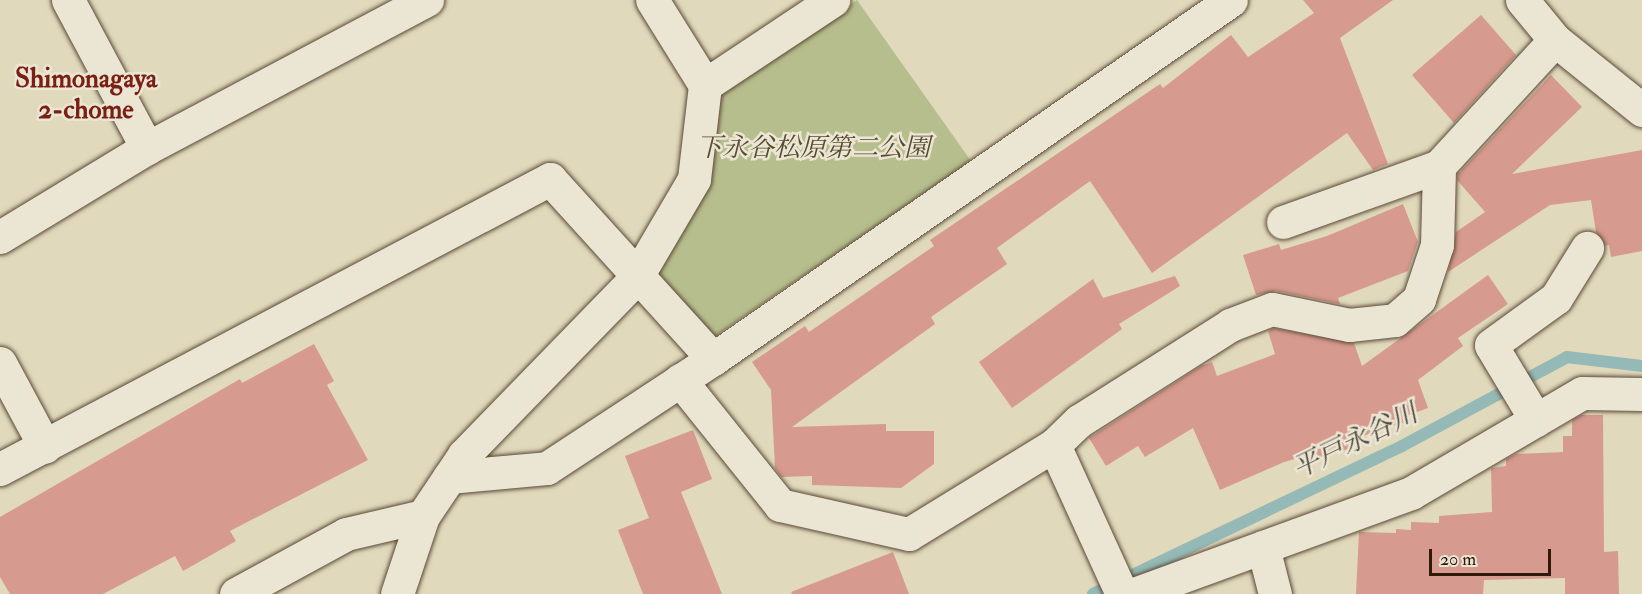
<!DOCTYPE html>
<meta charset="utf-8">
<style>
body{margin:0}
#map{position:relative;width:1642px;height:594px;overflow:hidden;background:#e0d9bc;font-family:"IM FELL Double Pica","Noto Serif JP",serif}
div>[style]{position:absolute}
.green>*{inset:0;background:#b7be8d}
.stream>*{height:12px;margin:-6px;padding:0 6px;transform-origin:6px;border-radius:6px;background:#95b9b6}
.building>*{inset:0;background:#d79a8e}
.roads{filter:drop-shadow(0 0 2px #5b4936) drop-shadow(0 0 2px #5b4936)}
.minor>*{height:33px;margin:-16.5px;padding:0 16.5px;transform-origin:16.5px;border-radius:16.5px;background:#ebe6d3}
span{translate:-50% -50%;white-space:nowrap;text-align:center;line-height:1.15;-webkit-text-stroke:5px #ebe6d3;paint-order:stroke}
.park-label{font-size:26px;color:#584b31;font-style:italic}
.neighbourhood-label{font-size:27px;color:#7a1f14;font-weight:700}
.water-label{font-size:27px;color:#4e493d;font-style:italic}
.scale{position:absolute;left:1429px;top:549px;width:122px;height:27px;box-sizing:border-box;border:3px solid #2f1909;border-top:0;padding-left:8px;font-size:18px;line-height:21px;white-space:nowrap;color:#2f1909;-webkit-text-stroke:4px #ebe6d3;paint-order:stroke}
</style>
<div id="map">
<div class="green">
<div style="clip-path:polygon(857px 0,971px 161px,715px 336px,658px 273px,706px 191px,721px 90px)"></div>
</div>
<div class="stream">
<div style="left:1093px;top:594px;width:343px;rotate:-25.6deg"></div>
<div style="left:1402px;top:446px;width:187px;rotate:-28.3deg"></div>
<div style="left:1567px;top:357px;width:76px;rotate:6.8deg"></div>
</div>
<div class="building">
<div style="clip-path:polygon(1303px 0,1393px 0,1340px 38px,1388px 164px,1373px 170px,1347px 133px,1152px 273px,1090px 181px,997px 248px,1007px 264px,931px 317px,935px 324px,792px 427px,886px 424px,886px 431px,934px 431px,934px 464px,901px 488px,812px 485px,812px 476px,781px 477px,775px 468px,771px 390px,752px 362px,805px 326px,809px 332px,934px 246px,930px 240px,1160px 84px,1163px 88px,1231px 35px,1248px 57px,1314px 13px)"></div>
<div style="clip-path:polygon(1481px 15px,1516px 55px,1454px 123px,1412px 75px)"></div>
<div style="clip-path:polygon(1551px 75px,1582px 107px,1512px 174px,1642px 150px,1642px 251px,1611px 257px,1609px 245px,1605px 246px,1596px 232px,1591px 200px,1550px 205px,1448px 272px,1456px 232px,1485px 212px,1457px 180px,1458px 174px)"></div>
<div style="clip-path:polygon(1403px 204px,1418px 242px,1408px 271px,1338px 298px,1340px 304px,1276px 291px,1256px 295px,1243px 255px,1279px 244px,1281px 250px,1327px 236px)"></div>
<div style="clip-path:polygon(1488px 275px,1508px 304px,1458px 338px,1463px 346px,1418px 380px,1428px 408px,1403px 417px,1405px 422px,1360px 437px,1363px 444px,1318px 459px,1316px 453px,1284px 462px,1220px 490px,1193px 428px,1145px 457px,1138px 446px,1106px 466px,1089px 438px,1201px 366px,1212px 362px,1217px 376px,1275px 354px,1268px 331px,1274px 328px,1354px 343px,1362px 366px)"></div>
<div style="clip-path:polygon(1175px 276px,1180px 286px,1119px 324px,1122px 329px,1012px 408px,979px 362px,1093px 279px,1103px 298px)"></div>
<div style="clip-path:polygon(314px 344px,334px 381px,327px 385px,368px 460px,230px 531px,236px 541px,183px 571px,175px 556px,103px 594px,10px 594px,0 577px,0 517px,240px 379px,242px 383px)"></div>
<div style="clip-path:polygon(1581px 415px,1603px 415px,1604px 552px,1618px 551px,1619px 594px,1565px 594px,1565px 578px,1484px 580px,1483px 594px,1356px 594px,1359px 532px,1396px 533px,1396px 529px,1411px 530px,1411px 522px,1439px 523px,1439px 516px,1492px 512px,1491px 468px,1506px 466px,1506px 459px,1516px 454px,1563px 452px,1563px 436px,1572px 436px,1572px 420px)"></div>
<div style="clip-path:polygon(693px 430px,712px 479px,681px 492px,722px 594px,643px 594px,618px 530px,649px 518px,625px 456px)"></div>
<div style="clip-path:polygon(893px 552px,909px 594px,792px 594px,791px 592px)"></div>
</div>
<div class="roads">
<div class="minor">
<div style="left:68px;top:0;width:168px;rotate:61.9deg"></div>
<div style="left:1522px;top:0;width:52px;rotate:50.5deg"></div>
<div style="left:1555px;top:40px;width:112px;rotate:38.8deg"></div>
<div style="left:705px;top:85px;width:154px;rotate:-33.6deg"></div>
<div style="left:1283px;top:222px;width:166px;rotate:-19.7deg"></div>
<div style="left:0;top:237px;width:172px;rotate:-31.2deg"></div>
<div style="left:147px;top:148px;width:317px;rotate:-27.9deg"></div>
<div style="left:0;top:363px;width:95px;rotate:61.8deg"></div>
<div style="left:680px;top:380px;width:160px;rotate:51.3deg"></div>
<div style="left:780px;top:505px;width:132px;rotate:12.7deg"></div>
<div style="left:909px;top:534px;width:170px;rotate:-31.5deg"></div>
<div style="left:1054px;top:445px;width:164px;rotate:65.5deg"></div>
<div style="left:1536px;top:420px;width:87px;rotate:-121deg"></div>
<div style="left:1491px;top:345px;width:80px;rotate:-35.9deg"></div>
<div style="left:1556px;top:298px;width:59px;rotate:-58.2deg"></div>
<div style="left:1054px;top:445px;width:35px;rotate:-44deg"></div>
<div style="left:1079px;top:421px;width:179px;rotate:-32.4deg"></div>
<div style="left:1230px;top:325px;width:45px;rotate:-20.9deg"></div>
<div style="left:1272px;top:309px;width:79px;rotate:11.7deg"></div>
<div style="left:1349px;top:325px;width:46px;rotate:-6.2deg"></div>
<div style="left:1395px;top:320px;width:32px;rotate:-41deg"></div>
<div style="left:1419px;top:299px;width:57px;rotate:-71.6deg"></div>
<div style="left:1437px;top:245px;width:79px;rotate:-88.5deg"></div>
<div style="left:1439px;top:166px;width:171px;rotate:-47.4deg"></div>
<div style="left:0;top:469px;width:622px;rotate:-27.8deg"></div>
<div style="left:550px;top:179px;width:243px;rotate:47.8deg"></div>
<div style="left:449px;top:477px;width:98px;rotate:-5.2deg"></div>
<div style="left:547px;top:468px;width:199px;rotate:-33.3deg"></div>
<div style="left:713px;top:359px;width:630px;rotate:-34.72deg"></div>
<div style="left:1263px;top:547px;width:49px;rotate:75.7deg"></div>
<div style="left:236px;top:594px;width:125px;rotate:-28.6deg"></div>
<div style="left:346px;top:534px;width:79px;rotate:-13.2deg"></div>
<div style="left:397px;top:594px;width:82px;rotate:-71.6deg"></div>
<div style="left:423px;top:516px;width:73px;rotate:-56.1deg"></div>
<div style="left:464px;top:455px;width:247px;rotate:-45.8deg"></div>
<div style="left:636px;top:278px;width:115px;rotate:-59.6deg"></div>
<div style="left:694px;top:179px;width:95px;rotate:-83.3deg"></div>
<div style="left:705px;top:85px;width:100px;rotate:-121.9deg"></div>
<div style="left:1134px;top:594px;width:295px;rotate:-20deg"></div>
<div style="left:1411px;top:493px;width:198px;rotate:-30.3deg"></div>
<div style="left:1582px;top:393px;width:60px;rotate:1deg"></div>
</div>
</div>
<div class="park-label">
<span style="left:813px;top:149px">下永谷松原第二公園</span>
</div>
<div class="neighbourhood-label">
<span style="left:86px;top:94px">Shimonagaya<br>2-chome</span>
</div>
<div class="water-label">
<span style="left:1355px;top:441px;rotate:-26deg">平戸永谷川</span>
</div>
<div class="scale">20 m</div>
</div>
